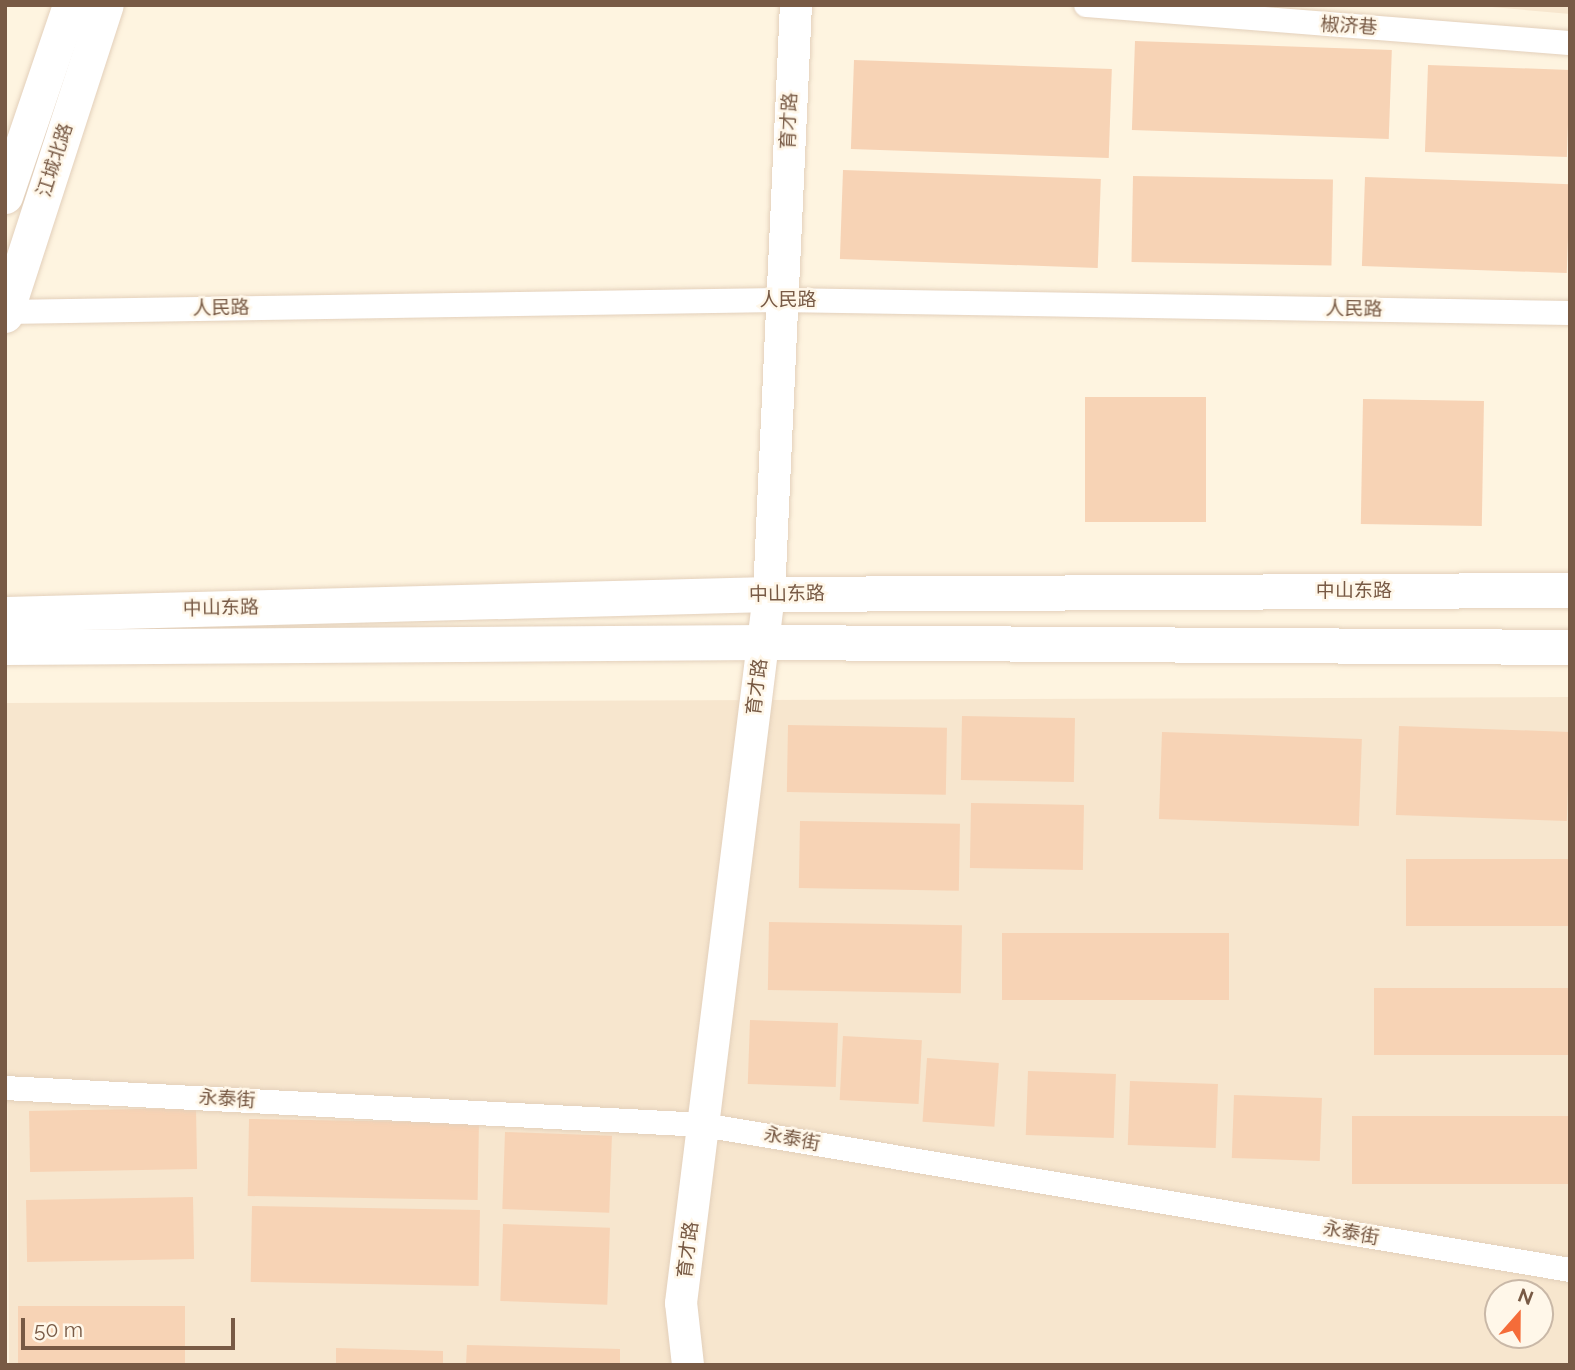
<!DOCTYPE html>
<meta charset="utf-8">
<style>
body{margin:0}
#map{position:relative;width:1575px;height:1370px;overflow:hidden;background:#fef4e0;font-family:Raleway,"Noto Sans SC",sans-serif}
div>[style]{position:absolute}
.residential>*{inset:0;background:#f7e6ce}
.building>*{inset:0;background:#f7d3b5;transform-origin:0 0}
.roads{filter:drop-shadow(0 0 2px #e3d0bb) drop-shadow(0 0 2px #e3d0bb)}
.minor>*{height:24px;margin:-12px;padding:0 12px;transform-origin:12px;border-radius:12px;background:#fff}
.tertiary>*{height:32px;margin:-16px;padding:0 16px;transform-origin:16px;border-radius:16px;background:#fff}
.secondary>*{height:35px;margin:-17.5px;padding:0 17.5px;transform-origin:17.5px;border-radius:17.5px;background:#fff}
span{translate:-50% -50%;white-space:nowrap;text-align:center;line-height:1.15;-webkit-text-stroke:5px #fff7e9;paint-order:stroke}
.street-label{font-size:19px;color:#785a45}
.frame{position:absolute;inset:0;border:7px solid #785a45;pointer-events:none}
.north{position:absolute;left:1484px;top:1279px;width:70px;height:70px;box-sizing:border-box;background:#fff7e9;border:2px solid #c9b8a7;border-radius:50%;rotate:21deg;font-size:19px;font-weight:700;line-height:28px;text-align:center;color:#785a45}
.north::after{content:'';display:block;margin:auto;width:24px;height:32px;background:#f56c39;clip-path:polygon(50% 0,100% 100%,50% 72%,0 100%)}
.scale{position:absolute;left:21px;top:1318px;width:214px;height:32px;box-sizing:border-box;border:4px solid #785a45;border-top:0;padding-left:9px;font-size:21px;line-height:24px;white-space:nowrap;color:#785a45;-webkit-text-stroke:5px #fff7e9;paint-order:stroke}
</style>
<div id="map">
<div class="residential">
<div style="clip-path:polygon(1469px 5px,1570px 5px,1570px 14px)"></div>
<div style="clip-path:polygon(evenodd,1570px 697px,1570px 1365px,9px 1365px,5px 703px,1570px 697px,1498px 1293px,1540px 1293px,1540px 1335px,1498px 1335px,1498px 1293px)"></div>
</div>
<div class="building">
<div style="left:1135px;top:41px;width:257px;height:89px;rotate:2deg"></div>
<div style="left:854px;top:60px;width:258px;height:89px;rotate:2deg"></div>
<div style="left:1428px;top:65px;width:142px;height:87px;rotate:2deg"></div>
<div style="left:843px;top:170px;width:258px;height:89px;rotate:2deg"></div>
<div style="left:1133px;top:176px;width:200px;height:86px;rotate:1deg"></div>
<div style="left:1365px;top:177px;width:205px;height:89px;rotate:2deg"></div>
<div style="left:1085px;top:397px;width:121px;height:125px"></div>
<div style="left:1363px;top:399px;width:121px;height:125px;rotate:1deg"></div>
<div style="left:962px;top:716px;width:113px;height:64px;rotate:1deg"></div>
<div style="left:788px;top:725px;width:159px;height:67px;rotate:1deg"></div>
<div style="left:1399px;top:726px;width:171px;height:89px;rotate:2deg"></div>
<div style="left:1162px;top:732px;width:200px;height:87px;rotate:2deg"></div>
<div style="left:971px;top:803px;width:113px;height:65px;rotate:1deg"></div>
<div style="left:800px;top:821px;width:160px;height:67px;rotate:1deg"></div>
<div style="left:1406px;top:859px;width:164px;height:67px"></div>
<div style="left:769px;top:922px;width:193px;height:68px;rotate:1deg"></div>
<div style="left:1002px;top:933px;width:227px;height:67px"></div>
<div style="left:1374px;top:988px;width:196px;height:67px"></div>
<div style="left:750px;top:1020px;width:88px;height:64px;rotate:2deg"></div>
<div style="left:843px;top:1036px;width:79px;height:64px;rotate:3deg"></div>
<div style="left:927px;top:1058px;width:72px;height:64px;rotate:4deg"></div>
<div style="left:1028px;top:1071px;width:88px;height:64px;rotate:2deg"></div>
<div style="left:1130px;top:1081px;width:88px;height:64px;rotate:2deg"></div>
<div style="left:1234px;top:1095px;width:88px;height:63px;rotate:2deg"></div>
<div style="left:196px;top:1108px;width:61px;height:167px;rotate:89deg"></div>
<div style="left:1352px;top:1116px;width:218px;height:68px"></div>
<div style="left:249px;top:1119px;width:230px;height:77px;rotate:1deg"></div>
<div style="left:505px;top:1132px;width:107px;height:77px;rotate:2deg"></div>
<div style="left:193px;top:1197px;width:62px;height:167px;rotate:89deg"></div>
<div style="left:252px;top:1206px;width:228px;height:76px;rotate:1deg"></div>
<div style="left:503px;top:1224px;width:107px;height:77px;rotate:2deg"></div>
<div style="left:185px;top:1306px;width:59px;height:167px;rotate:90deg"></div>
<div style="clip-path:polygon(467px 1345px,620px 1349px,620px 1365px,466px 1365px)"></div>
<div style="clip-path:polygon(336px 1348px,443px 1351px,443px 1365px,336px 1365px)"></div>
</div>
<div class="roads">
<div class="minor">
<div style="left:1086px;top:5px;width:485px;rotate:4.5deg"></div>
<div style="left:5px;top:312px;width:774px;rotate:-0.89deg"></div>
<div style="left:779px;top:300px;width:791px;rotate:0.94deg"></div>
<div style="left:5px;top:1088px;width:699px;rotate:3.03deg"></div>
<div style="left:703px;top:1125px;width:879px;rotate:9.49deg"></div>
</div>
<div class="tertiary">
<div style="left:688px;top:1365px;width:62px;rotate:-96.4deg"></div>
<div style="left:681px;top:1303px;width:714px;rotate:-82.92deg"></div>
<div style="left:769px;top:594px;width:590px;rotate:-87.38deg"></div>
</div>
<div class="secondary">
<div style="left:5px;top:196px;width:202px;rotate:-71.2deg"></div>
<div style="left:5px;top:315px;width:326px;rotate:-72deg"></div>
<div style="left:5px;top:614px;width:764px;rotate:-1.5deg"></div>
<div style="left:769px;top:594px;width:801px;rotate:-0.29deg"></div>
<div style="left:5px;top:647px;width:758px;rotate:-0.38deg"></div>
<div style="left:763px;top:642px;width:807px;rotate:0.35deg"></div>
</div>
</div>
<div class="street-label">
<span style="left:1349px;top:26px;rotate:4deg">椒济巷</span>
<span style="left:789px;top:121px;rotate:-87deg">育才路</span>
<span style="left:55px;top:160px;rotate:-72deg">江城北路</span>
<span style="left:788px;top:300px">人民路</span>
<span style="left:221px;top:308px;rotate:-1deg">人民路</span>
<span style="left:1354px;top:309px;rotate:1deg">人民路</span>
<span style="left:1354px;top:591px">中山东路</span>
<span style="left:787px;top:594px;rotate:-1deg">中山东路</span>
<span style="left:221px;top:608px;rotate:-1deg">中山东路</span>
<span style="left:757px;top:687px;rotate:-83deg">育才路</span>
<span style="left:227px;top:1099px;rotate:3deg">永泰街</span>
<span style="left:792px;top:1139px;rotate:10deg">永泰街</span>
<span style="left:1351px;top:1233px;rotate:10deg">永泰街</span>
<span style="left:688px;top:1250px;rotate:-83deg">育才路</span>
</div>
<div class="frame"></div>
<div class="north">N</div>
<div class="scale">50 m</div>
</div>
